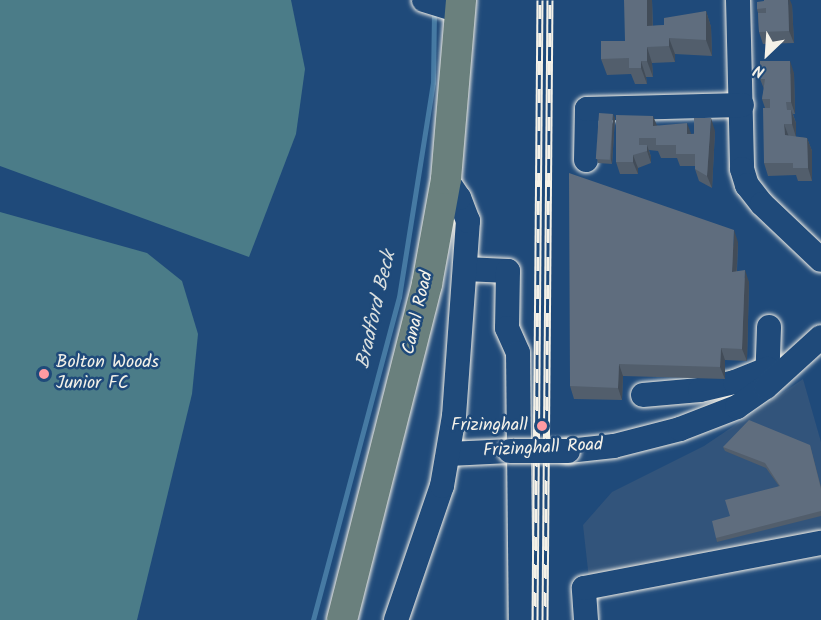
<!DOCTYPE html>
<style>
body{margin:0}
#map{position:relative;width:821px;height:620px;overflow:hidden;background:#1f4a7a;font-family:Kalam,sans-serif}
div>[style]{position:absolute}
.built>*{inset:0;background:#32547b}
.green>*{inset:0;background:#4b7c88}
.stream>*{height:5px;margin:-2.5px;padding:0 2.5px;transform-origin:2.5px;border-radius:2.5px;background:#467aa3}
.roads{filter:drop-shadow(0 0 2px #f4f1e8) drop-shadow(0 0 2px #f4f1e8)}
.minor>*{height:24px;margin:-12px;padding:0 12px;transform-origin:12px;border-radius:12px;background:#1f4a7a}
.major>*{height:30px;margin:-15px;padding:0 15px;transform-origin:15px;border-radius:15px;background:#6a807d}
.rail>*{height:7px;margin-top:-3.5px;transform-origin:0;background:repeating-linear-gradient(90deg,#1f4a7a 0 14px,#f4f1e8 0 28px);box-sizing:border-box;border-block:2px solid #f4f1e8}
.bridges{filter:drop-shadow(0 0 2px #f4f1e8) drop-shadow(0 0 2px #f4f1e8)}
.minor-bridge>*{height:24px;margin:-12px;padding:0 12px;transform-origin:12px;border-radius:12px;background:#1f4a7a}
.wall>*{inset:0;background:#525e6c}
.shaded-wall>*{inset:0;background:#424c58}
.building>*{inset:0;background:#5f6d7e;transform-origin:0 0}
.dots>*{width:16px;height:16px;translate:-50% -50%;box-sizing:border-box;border:3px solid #1f4a7a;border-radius:50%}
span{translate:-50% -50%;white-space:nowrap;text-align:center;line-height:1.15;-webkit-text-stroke:5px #1f4a7a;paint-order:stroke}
.street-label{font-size:18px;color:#f4f1e8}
.poi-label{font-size:18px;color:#f4f1e8}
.left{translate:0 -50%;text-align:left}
.right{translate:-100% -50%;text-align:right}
.water-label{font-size:20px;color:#dadfde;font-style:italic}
.north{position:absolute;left:737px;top:24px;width:60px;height:60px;-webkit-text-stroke:4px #1f4a7a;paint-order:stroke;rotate:205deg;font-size:16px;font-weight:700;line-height:24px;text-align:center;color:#f4f1e8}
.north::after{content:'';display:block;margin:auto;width:21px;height:27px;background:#f4f1e8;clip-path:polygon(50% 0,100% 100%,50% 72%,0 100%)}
</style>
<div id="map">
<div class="built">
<div style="clip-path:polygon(803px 379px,821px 442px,821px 535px,589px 579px,583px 525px,612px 492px,704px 446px)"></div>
</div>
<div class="green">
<div style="clip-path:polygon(0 0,291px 0,305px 69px,296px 134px,249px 257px,0 166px)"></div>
<div style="clip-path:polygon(0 212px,147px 253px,182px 281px,198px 334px,192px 394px,137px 620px,0 620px)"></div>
</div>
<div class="stream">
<div style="left:313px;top:620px;width:334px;rotate:-75.1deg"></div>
<div style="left:399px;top:297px;width:217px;rotate:-81deg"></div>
<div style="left:433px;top:83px;width:72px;rotate:-89.2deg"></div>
</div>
<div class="roads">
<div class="minor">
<div style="left:424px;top:0;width:39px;rotate:17deg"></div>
<div style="left:738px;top:0;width:169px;rotate:88.6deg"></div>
<div style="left:742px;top:169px;width:17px;rotate:73deg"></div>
<div style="left:747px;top:185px;width:24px;rotate:52deg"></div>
<div style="left:762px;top:204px;width:81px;rotate:43.5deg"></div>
<div style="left:586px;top:160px;width:51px;rotate:-88.9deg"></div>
<div style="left:587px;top:109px;width:155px;rotate:-1.5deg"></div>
<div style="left:465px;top:269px;width:43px;rotate:2.7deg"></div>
<div style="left:508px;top:271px;width:57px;rotate:91deg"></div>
<div style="left:507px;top:328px;width:27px;rotate:66deg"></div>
<div style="left:518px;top:353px;width:267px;rotate:89.4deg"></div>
<div style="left:767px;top:385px;width:58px;rotate:-88deg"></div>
<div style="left:643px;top:395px;width:57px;rotate:-5deg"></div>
<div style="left:700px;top:390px;width:36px;rotate:-13deg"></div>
<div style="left:735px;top:382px;width:35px;rotate:-22deg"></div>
<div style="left:568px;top:451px;width:46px;rotate:-6.2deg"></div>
<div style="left:614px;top:446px;width:68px;rotate:-14.4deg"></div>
<div style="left:680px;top:429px;width:61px;rotate:-21.1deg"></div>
<div style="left:737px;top:407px;width:35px;rotate:-35deg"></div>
<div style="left:766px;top:387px;width:74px;rotate:-42.3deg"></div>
<div style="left:449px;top:454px;width:61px;rotate:-2.8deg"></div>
<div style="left:396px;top:620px;width:142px;rotate:-71.1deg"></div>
<div style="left:442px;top:486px;width:71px;rotate:-80.3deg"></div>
<div style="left:454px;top:416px;width:196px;rotate:-85.9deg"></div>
<div style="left:468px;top:221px;width:25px;rotate:-111deg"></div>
<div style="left:459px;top:198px;width:23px;rotate:-124deg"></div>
<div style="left:586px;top:620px;width:32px;rotate:-94deg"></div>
<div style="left:584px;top:588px;width:241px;rotate:-10.8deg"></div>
</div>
<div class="major">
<div style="left:342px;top:620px;width:347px;rotate:-75.8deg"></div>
<div style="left:427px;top:284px;width:107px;rotate:-79.7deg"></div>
<div style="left:446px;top:179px;width:180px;rotate:-85.2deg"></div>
</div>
</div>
<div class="rail">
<div style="left:535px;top:620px;width:620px;rotate:-89.54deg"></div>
<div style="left:545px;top:620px;width:620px;rotate:-89.54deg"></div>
</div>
<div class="bridges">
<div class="minor-bridge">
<div style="left:510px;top:451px;width:58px"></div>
</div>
</div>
<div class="wall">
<div style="clip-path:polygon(652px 0,653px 26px,664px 25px,706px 11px,711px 27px,712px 56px,675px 54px,675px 62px,652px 63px,653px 77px,646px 77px,647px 84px,635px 84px,631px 74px,607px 75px,601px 59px,625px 41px)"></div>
<div style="clip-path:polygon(764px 1px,792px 5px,794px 43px,763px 44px,759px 32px,758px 13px,757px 9px)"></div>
<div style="clip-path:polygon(794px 73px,795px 114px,793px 114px,796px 123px,796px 137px,807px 138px,812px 151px,812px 181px,798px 181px,796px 175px,768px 176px,764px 163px,765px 108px,762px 99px,764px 89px,760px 79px)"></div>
<div style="clip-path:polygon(616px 115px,691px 134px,715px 131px,712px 188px,699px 181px,695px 169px,695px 166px,680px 166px,677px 158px,661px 158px,658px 151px,649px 150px,651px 157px,651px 163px,638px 168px,638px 174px,620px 174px,616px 162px)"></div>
<div style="clip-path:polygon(615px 118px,612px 164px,598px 163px,597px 159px)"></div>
<div style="clip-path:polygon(738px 242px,737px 271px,749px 282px,747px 361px,725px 360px,725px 379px,623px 376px,622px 400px,574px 399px,570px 386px)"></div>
<div style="clip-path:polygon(810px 445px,821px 487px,821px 516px,717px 542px,716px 538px,730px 516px,779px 486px,766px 468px,725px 451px,723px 447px)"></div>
</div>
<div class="shaded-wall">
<div style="clip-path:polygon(647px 0,652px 0,653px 42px,647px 26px)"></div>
<div style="clip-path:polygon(788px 0,790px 0,792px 5px,794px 43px,789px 31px)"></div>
<div style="clip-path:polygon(706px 11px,711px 27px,712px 56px,706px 40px)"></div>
<div style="clip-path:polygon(669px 38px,675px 54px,675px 62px,669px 46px)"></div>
<div style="clip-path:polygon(647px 47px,652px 63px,653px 77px,647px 61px)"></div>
<div style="clip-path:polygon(641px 61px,646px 77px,647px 84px,641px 68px)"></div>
<div style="clip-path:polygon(790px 61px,794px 73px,795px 114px,791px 102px)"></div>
<div style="clip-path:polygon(791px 110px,796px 123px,796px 137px,792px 124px)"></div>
<div style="clip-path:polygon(613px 114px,615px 118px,612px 164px,611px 160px)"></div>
<div style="clip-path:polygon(653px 116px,658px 128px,653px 126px)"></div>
<div style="clip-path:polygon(711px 118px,715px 131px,712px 188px,707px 176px)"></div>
<div style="clip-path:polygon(687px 123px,692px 136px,687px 134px)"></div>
<div style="clip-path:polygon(784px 124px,789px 137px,785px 135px)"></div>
<div style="clip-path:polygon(807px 138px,812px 151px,812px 181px,808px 168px)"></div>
<div style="clip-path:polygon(647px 145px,651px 157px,651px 163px,647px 151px)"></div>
<div style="clip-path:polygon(633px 155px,638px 168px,638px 174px,633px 162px)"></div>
<div style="clip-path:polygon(734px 230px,738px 242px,736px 284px,732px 272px)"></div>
<div style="clip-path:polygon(745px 270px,749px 282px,747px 361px,742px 349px)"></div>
<div style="clip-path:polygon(721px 348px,725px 360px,725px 379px,720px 367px)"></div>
<div style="clip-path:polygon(619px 364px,623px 376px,622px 400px,618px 388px)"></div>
</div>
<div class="building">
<div style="clip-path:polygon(624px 0,647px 0,647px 26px,664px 25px,664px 18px,706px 11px,706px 40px,669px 38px,669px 46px,647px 47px,647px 61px,641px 61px,641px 68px,629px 68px,629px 58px,601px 59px,601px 41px,625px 41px)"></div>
<div style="clip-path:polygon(764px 0,788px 0,789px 31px,759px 32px,758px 13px,766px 13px,766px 8px,757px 9px,757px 2px,764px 1px)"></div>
<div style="clip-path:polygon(760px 61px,790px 61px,791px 102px,786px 102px,787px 110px,791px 110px,792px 124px,784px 124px,785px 135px,807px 138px,808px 168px,793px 168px,793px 163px,764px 163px,763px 108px,770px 108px,770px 99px,762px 99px,765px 79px,760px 79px)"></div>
<div style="left:599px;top:113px;width:14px;height:46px;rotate:4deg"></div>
<div style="clip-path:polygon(616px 115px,653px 116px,653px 126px,687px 123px,687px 134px,694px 134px,694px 118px,711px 118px,707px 176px,695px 169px,695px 154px,676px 154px,676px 145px,656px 145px,656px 138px,639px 138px,639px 145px,647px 145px,647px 151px,633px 155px,633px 162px,616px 162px)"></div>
<div style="clip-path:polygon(569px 173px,734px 230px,732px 272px,745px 270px,742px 349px,721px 348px,720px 367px,619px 364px,618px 388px,570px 386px)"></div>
<div style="clip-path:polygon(749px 420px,810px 445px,821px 489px,821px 511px,716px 538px,712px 521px,730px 516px,725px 500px,780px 486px,765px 463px,723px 447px)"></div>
</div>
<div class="dots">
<div style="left:44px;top:374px;background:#ff9aa2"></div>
<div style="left:542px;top:426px;background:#ff9aa2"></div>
</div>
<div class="street-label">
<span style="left:419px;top:313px;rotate:-77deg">Canal Road</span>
<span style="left:543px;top:449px;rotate:-3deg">Frizinghall Road</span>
</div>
<div class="poi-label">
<span class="left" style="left:56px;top:374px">Bolton Woods<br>Junior FC</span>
<span class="right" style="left:528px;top:426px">Frizinghall</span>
</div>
<div class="water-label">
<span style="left:377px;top:310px;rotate:-77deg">Bradford Beck</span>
</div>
<div class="north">N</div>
</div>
